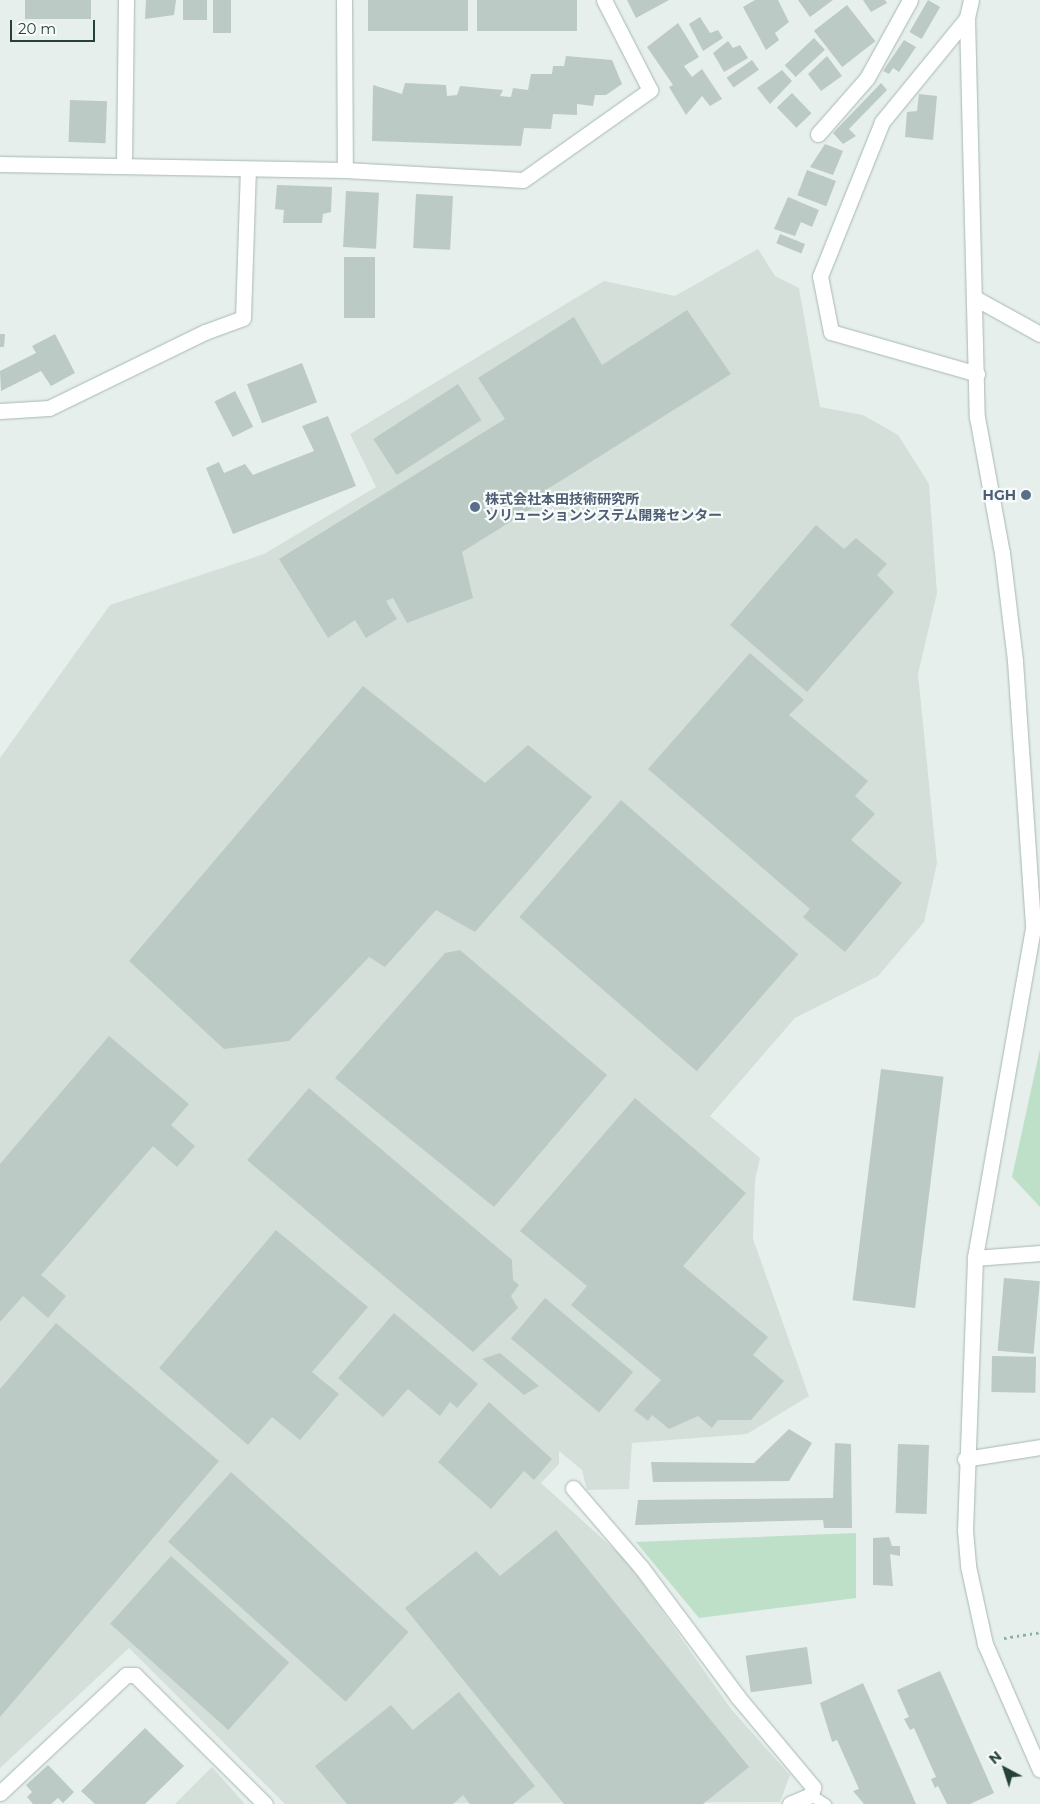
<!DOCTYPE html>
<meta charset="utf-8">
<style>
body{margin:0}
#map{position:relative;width:1040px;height:1804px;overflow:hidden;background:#e6efeb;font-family:Montserrat,"Noto Sans JP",sans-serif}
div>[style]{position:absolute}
.built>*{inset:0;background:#d4dfda}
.green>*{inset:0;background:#bfe0c8}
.building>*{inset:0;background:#bbcac4;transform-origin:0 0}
.path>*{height:3px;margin-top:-1.5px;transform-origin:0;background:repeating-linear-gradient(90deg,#86b3a5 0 2.5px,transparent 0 6.5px)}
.roads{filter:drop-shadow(0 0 1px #a8b8b2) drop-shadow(0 0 1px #a8b8b2)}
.service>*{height:11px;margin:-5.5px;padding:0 5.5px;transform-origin:5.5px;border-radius:5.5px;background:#fff}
.minor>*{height:15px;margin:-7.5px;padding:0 7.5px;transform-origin:7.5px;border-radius:7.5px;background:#fff}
.tertiary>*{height:15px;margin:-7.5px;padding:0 7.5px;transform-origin:7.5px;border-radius:7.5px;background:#fff}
.dots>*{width:14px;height:14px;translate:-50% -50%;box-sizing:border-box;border:2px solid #f7fbf9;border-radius:50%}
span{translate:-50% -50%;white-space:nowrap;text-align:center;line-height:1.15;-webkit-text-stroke:4.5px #f7fbf9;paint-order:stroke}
.service-label{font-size:14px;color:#4e5e75;font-weight:700}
.right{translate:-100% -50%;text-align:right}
.left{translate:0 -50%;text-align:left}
.north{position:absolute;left:980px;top:1744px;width:50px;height:50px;-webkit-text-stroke:4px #f7fbf9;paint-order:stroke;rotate:320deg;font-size:14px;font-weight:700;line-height:20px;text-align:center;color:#24423a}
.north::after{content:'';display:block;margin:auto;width:18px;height:22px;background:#24423a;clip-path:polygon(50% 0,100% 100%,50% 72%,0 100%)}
.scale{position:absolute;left:10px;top:20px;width:85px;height:22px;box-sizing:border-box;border:2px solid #24423a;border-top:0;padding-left:6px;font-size:15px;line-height:18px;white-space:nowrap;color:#24423a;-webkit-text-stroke:4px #f7fbf9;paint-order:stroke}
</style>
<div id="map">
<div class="built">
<div style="clip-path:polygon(758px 249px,775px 276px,799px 288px,820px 407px,863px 415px,898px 435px,929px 484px,937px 593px,918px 674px,937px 863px,924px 922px,878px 976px,795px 1018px,710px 1116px,760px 1158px,755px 1180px,753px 1239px,809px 1396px,747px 1434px,632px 1443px,629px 1489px,587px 1490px,582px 1470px,559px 1451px,559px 1464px,541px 1483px,627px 1561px,731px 1709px,790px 1775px,780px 1802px,285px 1804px,129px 1648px,0 1768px,0 758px,110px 605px,264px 554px,376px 487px,350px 434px,604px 281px,675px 296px)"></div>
<div style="clip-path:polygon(212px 1767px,245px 1804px,175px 1804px)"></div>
</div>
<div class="green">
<div style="clip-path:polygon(1040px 1049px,1040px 1207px,1012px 1177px)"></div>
<div style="clip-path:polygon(856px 1533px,856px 1598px,699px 1618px,636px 1542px)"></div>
</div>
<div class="building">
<div style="left:25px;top:0;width:66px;height:19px"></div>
<div style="clip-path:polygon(146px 0,176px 0,174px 15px,145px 19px)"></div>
<div style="left:183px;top:0;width:24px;height:20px"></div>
<div style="left:213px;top:0;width:18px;height:33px"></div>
<div style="left:368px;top:0;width:100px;height:31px"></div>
<div style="left:477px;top:0;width:100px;height:31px"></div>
<div style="clip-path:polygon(627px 0,669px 0,636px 18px)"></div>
<div style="clip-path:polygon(755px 0,778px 0,789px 22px,775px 33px,779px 40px,766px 50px,743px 7px)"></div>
<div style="clip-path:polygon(798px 0,833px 0,810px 17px)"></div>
<div style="clip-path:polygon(863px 0,885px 0,887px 3px,871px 12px)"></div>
<div style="left:928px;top:0;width:14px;height:37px;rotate:30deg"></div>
<div style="left:847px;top:5px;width:46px;height:42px;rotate:52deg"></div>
<div style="clip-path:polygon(700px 17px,710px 33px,718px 30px,723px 38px,703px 51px,689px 24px)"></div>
<div style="clip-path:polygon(678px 23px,699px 57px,684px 66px,692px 77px,702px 69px,722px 99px,710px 106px,702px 96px,686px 115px,669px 87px,673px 85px,647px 47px)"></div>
<div style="left:814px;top:38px;width:16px;height:40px;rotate:47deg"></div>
<div style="clip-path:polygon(904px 40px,916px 47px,899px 72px,893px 68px,889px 74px,883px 71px)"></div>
<div style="clip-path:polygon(728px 41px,733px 48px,740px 45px,748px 58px,724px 72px,713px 53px)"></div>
<div style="clip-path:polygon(566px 56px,612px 60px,622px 84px,606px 95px,595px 95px,593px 106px,577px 104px,577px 115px,553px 114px,551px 129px,524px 128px,521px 146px,372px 141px,373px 85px,402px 94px,405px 83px,446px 85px,447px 96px,457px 95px,460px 86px,503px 90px,500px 96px,511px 97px,513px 88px,528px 90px,531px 74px,552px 74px,553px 66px,564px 66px)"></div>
<div style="clip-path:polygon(827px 56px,842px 76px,821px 91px,808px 74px)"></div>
<div style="left:752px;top:60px;width:12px;height:31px;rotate:55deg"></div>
<div style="clip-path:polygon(782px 70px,792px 81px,770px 104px,757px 88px)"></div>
<div style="clip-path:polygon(881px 83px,887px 90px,849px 129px,856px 136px,843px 144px,833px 133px)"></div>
<div style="left:792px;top:93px;width:28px;height:21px;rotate:46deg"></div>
<div style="clip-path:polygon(919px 94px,937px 96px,933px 140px,905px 137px,907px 112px,917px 111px)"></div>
<div style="left:70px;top:100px;width:37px;height:42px;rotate:2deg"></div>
<div style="clip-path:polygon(825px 144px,843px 151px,833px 175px,810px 167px)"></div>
<div style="left:807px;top:170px;width:31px;height:27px;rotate:21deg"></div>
<div style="clip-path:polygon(277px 185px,332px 187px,331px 212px,323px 214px,322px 223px,283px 223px,284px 210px,275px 209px)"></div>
<div style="left:346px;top:191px;width:33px;height:56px;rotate:3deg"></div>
<div style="left:416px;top:194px;width:37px;height:54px;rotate:3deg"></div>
<div style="clip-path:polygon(788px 197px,819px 210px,812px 227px,801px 222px,795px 236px,774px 229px)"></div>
<div style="left:780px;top:234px;width:27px;height:10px;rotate:22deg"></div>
<div style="left:375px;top:257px;width:61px;height:31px;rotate:90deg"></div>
<div style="clip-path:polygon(687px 310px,731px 374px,546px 490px,550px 497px,462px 552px,473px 598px,407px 623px,393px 598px,386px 601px,397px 619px,366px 638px,355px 620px,328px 638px,279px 559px,505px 419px,478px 378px,574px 317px,602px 365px)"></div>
<div style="clip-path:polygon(0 334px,5px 334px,4px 347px,0 347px)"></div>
<div style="clip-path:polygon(55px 334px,75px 373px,51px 386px,41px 371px,1px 391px,0 371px,36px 353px,32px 346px)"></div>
<div style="left:302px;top:363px;width:42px;height:59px;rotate:69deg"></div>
<div style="left:458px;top:384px;width:43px;height:101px;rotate:57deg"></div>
<div style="left:235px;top:391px;width:40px;height:23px;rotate:63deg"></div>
<div style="clip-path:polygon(328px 416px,356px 486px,233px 534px,206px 468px,219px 462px,224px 473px,245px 464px,253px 475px,314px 451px,302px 426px)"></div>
<div style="clip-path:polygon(816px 525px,844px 549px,856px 538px,887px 564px,877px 575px,894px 592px,807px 692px,730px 625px)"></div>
<div style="clip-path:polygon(750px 653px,804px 700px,789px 715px,868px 781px,855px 796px,875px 814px,851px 840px,902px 883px,845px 952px,803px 917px,810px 909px,648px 769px)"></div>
<div style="clip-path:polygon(363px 686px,485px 783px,528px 745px,592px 797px,475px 932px,436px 910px,385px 967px,369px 957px,289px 1041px,224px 1049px,129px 961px)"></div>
<div style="left:621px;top:800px;width:235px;height:155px;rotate:41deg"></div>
<div style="clip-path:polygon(460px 950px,607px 1075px,494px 1207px,335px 1078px,445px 953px)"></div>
<div style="clip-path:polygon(109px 1036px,189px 1104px,171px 1125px,195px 1146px,177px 1167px,153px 1146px,41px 1275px,66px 1296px,48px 1318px,23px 1296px,0 1322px,0 1164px)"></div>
<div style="left:881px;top:1069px;width:63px;height:233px;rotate:7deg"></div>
<div style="clip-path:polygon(309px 1088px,512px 1260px,513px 1280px,519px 1285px,511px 1296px,518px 1308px,473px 1352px,247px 1160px)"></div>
<div style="clip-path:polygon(635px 1098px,746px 1193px,683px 1266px,768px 1337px,753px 1355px,784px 1381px,751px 1420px,718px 1420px,712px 1428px,698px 1416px,669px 1429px,652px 1415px,648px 1421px,634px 1410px,661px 1380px,571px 1305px,587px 1286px,520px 1231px)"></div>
<div style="clip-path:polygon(276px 1230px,368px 1307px,312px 1372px,339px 1394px,300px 1440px,272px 1417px,248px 1445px,159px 1368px)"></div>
<div style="left:1004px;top:1278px;width:36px;height:73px;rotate:5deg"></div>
<div style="left:545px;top:1298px;width:115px;height:53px;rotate:40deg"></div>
<div style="clip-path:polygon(394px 1313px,478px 1384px,457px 1408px,450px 1402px,440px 1416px,408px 1389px,383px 1417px,338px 1378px)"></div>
<div style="clip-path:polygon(56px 1323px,219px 1461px,0 1717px,0 1389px)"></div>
<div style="clip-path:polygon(500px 1353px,539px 1386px,524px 1395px,482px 1359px)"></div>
<div style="left:992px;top:1356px;width:44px;height:36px;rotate:1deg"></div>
<div style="clip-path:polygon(489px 1402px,552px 1459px,534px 1480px,524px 1471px,491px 1509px,438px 1462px)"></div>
<div style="clip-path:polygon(789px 1429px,812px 1443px,789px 1481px,653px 1482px,651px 1462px,754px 1463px)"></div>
<div style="clip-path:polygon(835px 1443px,851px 1444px,852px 1528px,824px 1528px,823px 1520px,635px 1525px,638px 1500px,833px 1498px)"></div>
<div style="left:898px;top:1444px;width:31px;height:69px;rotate:2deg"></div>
<div style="left:231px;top:1472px;width:239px;height:94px;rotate:42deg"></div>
<div style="clip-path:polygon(556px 1530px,749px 1767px,703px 1804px,564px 1804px,405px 1608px,476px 1551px,500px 1576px)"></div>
<div style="clip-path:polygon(889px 1537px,892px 1546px,900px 1546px,900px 1556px,890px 1554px,893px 1586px,873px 1585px,873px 1538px)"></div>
<div style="left:171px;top:1556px;width:159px;height:91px;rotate:42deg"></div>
<div style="left:807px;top:1647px;width:37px;height:62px;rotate:82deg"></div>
<div style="clip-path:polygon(940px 1671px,994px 1793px,970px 1804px,947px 1804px,938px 1786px,935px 1788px,931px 1779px,936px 1777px,914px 1728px,910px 1730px,904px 1719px,909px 1717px,897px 1690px)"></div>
<div style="clip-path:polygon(863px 1683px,916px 1804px,864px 1804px,853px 1791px,859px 1789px,837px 1740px,832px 1742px,820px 1703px)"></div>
<div style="clip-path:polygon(459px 1692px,535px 1786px,513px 1804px,470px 1804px,463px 1795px,453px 1804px,347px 1804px,315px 1766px,391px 1705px,413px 1730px)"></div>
<div style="clip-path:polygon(145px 1728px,184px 1766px,145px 1804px,95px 1804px,81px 1791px)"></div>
<div style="clip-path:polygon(48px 1765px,74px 1792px,63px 1803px,58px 1798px,51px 1804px,33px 1804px,27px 1797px,32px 1792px,26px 1785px)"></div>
</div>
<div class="path">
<div style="left:1004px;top:1638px;width:36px;rotate:-9deg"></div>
</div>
<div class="roads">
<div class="service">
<div style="left:811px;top:1795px;width:17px;rotate:33deg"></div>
</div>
<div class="minor">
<div style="left:344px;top:0;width:170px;rotate:89.7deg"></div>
<div style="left:967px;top:18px;width:134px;rotate:129.3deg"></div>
<div style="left:882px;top:122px;width:166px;rotate:111.9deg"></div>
<div style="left:820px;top:276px;width:57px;rotate:78.9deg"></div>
<div style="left:831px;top:332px;width:152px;rotate:16deg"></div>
<div style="left:818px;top:134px;width:74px;rotate:-48.8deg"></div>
<div style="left:867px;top:78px;width:89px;rotate:-61.1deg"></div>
<div style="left:0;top:164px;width:345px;rotate:1deg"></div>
<div style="left:345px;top:170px;width:178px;rotate:3.2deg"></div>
<div style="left:523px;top:180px;width:156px;rotate:-35.3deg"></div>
<div style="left:650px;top:90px;width:101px;rotate:-117.1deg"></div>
<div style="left:124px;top:164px;width:164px;rotate:-89.3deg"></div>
<div style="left:975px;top:298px;width:74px;rotate:29deg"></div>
<div style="left:0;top:411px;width:49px;rotate:-3.5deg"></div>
<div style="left:49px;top:408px;width:174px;rotate:-26deg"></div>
<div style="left:205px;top:332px;width:40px;rotate:-20.2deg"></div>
<div style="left:243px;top:318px;width:148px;rotate:-88.1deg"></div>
<div style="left:975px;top:1258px;width:65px;rotate:-4.4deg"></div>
<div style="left:965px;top:1459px;width:76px;rotate:-9.1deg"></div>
<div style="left:573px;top:1488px;width:104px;rotate:49.3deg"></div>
<div style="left:641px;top:1567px;width:161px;rotate:53.3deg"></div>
<div style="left:737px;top:1696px;width:119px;rotate:50.1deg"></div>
<div style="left:813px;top:1787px;width:8px;rotate:104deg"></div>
<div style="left:811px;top:1795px;width:23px;rotate:157deg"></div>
<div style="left:0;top:1793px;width:173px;rotate:-43.1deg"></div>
<div style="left:126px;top:1675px;width:9px"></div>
<div style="left:135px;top:1675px;width:183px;rotate:44.8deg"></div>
</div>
<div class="tertiary">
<div style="left:971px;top:0;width:18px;rotate:103deg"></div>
<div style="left:967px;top:18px;width:399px;rotate:88.6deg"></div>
<div style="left:977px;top:417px;width:138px;rotate:79.6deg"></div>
<div style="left:1002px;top:553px;width:109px;rotate:83.1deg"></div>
<div style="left:1015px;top:661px;width:268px;rotate:86.1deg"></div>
<div style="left:1033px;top:928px;width:335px;rotate:100deg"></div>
<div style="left:975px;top:1258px;width:272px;rotate:92.1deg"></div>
<div style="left:965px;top:1530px;width:36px;rotate:85deg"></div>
<div style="left:968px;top:1566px;width:80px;rotate:77.7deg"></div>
<div style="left:985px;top:1644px;width:137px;rotate:66.4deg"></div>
</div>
</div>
<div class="dots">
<div style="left:1026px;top:495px;background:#5c6f8a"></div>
<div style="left:475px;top:507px;background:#5c6f8a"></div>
</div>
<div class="service-label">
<span class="right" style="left:1016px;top:495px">HGH</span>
<span class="left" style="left:485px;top:507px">株式会社本田技術研究所<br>ソリューションシステム開発センター</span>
</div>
<div class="north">N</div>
<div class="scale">20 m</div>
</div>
